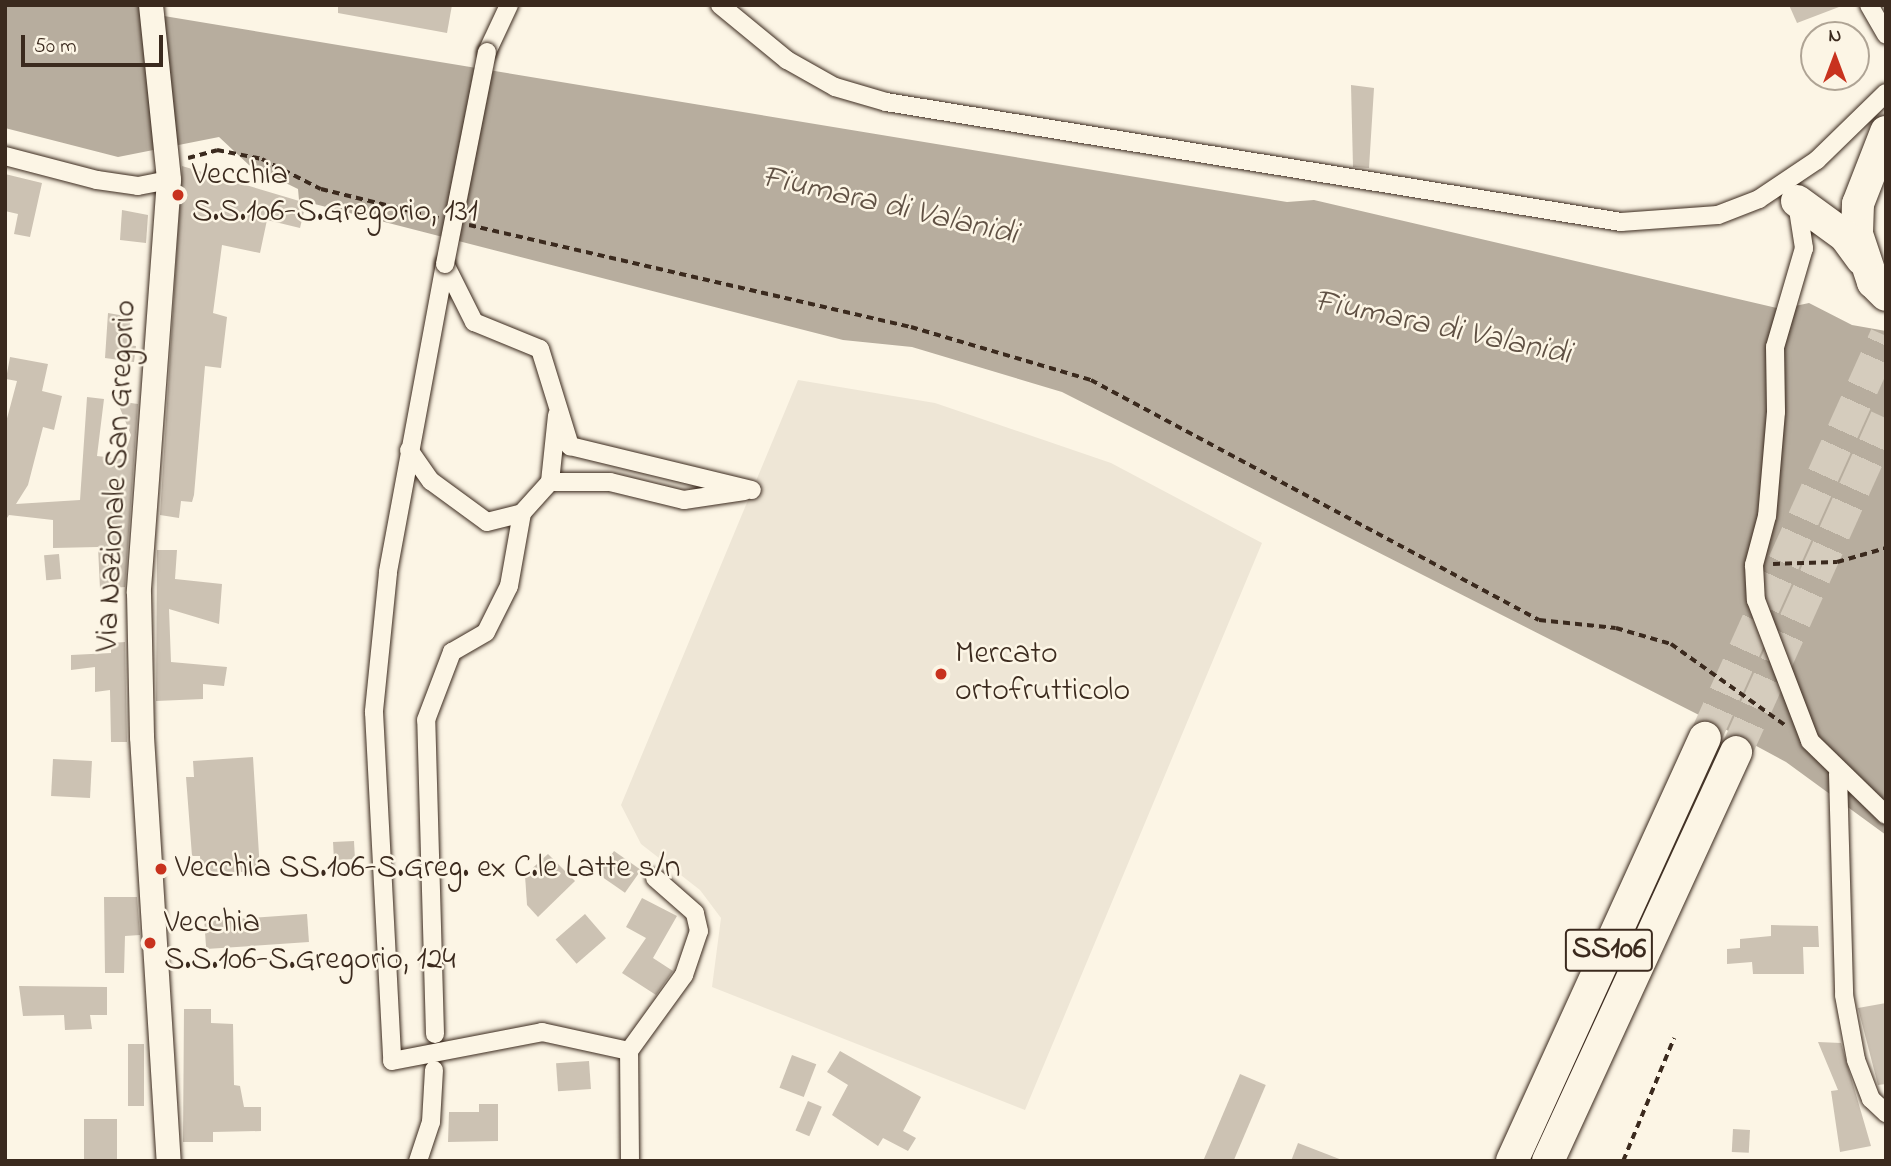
<!DOCTYPE html>
<style>
body{margin:0}
#map{position:relative;width:1891px;height:1166px;overflow:hidden;background:#fcf5e5;font-family:"Indie Flower",sans-serif}
div>[style]{position:absolute}
.built>*{inset:0;background:#eee6d6}
.water>*{inset:0;background:#b7ad9e}
.building>*{inset:0;background:#ccc2b3;transform-origin:0 0}
.highway-tunnel>*{height:32px;margin-top:-16px;transform-origin:0;background:repeating-linear-gradient(90deg,#d5ccbd 0 32px,transparent 0 48px)}
.path>*{height:3.5px;margin-top:-1.75px;transform-origin:0;background:repeating-linear-gradient(90deg,#3b2a1e 0 7px,transparent 0 12px)}
.roads{filter:drop-shadow(0 0 2px #3b2a1e) drop-shadow(0 0 2px #3b2a1e)}
.street>*{height:18px;margin:-9px;padding:0 9px;transform-origin:9px;border-radius:9px;background:#fcf5e5}
.secondary>*{height:24px;margin:-12px;padding:0 12px;transform-origin:12px;border-radius:12px;background:#fcf5e5}
.highway>*{height:32px;margin:-16px;padding:0 16px;transform-origin:16px;border-radius:16px;background:#fcf5e5}
.bridges{filter:drop-shadow(0 0 2px #3b2a1e) drop-shadow(0 0 2px #3b2a1e)}
.street-bridge>*{height:18px;margin:-9px;padding:0 9px;transform-origin:9px;border-radius:9px;background:#fcf5e5}
.dots>*{width:19px;height:19px;translate:-50% -50%;box-sizing:border-box;border:4px solid #fcf5e5;border-radius:50%}
span{translate:-50% -50%;white-space:nowrap;text-align:center;line-height:1.15;-webkit-text-stroke:5px #fcf5e5;paint-order:stroke}
.shield-label span{padding:2px 5px;background:#fcf5e5;border:2px solid;border-radius:5px;-webkit-text-stroke-width:0}
.shield-label{font-size:30px;color:#3b2a1e;font-weight:700}
.poi-label{font-size:32px;color:#3b2a1e}
.left{translate:0 -50%;text-align:left}
.street-label{font-size:32px;color:#3b2a1e}
.water-label{font-size:33px;color:#605144;font-style:italic}
.frame{position:absolute;inset:0;border:7px solid #3b2a1e;pointer-events:none}
.north{position:absolute;left:1800px;top:21px;width:70px;height:70px;box-sizing:border-box;background:#fcf5e5;border:2px solid #afa495;border-radius:50%;rotate:0deg;font-size:19px;font-weight:700;line-height:28px;text-align:center;color:#3b2a1e}
.north::after{content:'';display:block;margin:auto;width:24px;height:32px;background:#c8321e;clip-path:polygon(50% 0,100% 100%,50% 72%,0 100%)}
.scale{position:absolute;left:21px;top:35px;width:142px;height:32px;box-sizing:border-box;border:4px solid #3b2a1e;border-top:0;padding-left:9px;font-size:21px;line-height:24px;white-space:nowrap;color:#3b2a1e;-webkit-text-stroke:5px #fcf5e5;paint-order:stroke}
</style>
<div id="map">
<div class="built">
<div style="clip-path:polygon(798px 380px,935px 403px,1111px 463px,1262px 543px,1025px 1110px,712px 987px,721px 918px,700px 890px,641px 844px,621px 805px)"></div>
</div>
<div class="water">
<div style="clip-path:polygon(5px 5px,145px 5px,164px 16px,440px 62px,1287px 202px,1314px 200px,1781px 309px,1809px 303px,1852px 325px,1886px 331px,1886px 835px,1786px 762px,1697px 714px,1062px 392px,912px 347px,843px 340px,299px 200px,298px 189px,249px 165px,219px 137px,118px 157px,5px 128px)"></div>
</div>
<div class="building">
<div style="clip-path:polygon(338px 5px,452px 5px,447px 33px,338px 13px)"></div>
<div style="clip-path:polygon(1789px 5px,1839px 5px,1839px 7px,1797px 23px)"></div>
<div style="clip-path:polygon(1351px 85px,1374px 88px,1369px 168px,1353px 167px)"></div>
<div style="clip-path:polygon(182px 166px,306px 203px,300px 228px,267px 220px,260px 253px,222px 245px,213px 313px,227px 317px,221px 368px,205px 366px,194px 495px,192px 502px,181px 501px,179px 518px,160px 515px)"></div>
<div style="clip-path:polygon(5px 174px,42px 183px,30px 237px,14px 234px,18px 214px,5px 211px)"></div>
<div style="clip-path:polygon(122px 210px,148px 215px,146px 243px,120px 240px)"></div>
<div style="clip-path:polygon(108px 313px,131px 317px,127px 345px,136px 346px,134px 362px,105px 358px)"></div>
<div style="clip-path:polygon(10px 357px,48px 364px,42px 391px,62px 396px,54px 430px,43px 427px,28px 485px,16px 504px,80px 500px,87px 397px,104px 399px,97px 456px,123px 459px,131px 435px,117px 401px,138px 404px,125px 587px,100px 589px,98px 547px,53px 548px,53px 520px,9px 515px,5px 521px,5px 426px,17px 381px,6px 379px)"></div>
<div style="clip-path:polygon(157px 550px,177px 550px,175px 579px,222px 584px,219px 624px,169px 609px,171px 662px,227px 667px,224px 686px,203px 684px,203px 699px,156px 701px)"></div>
<div style="left:59px;top:554px;width:25px;height:15px;rotate:85deg"></div>
<div style="clip-path:polygon(125px 642px,127px 742px,111px 742px,110px 690px,95px 692px,95px 667px,71px 670px,71px 655px,111px 653px,111px 643px)"></div>
<div style="clip-path:polygon(253px 757px,260px 871px,201px 874px,200px 856px,192px 856px,186px 777px,194px 777px,193px 761px)"></div>
<div style="left:53px;top:759px;width:39px;height:37px;rotate:3deg"></div>
<div style="left:354px;top:841px;width:18px;height:21px;rotate:87deg"></div>
<div style="left:614px;top:851px;width:33px;height:28px;rotate:35deg"></div>
<div style="clip-path:polygon(548px 854px,575px 881px,538px 917px,527px 905px,525px 875px)"></div>
<div style="clip-path:polygon(104px 897px,137px 897px,140px 935px,125px 936px,124px 973px,105px 973px)"></div>
<div style="clip-path:polygon(642px 898px,677px 916px,653px 958px,673px 971px,656px 995px,622px 973px,646px 938px,626px 927px)"></div>
<div style="left:307px;top:914px;width:28px;height:103px;rotate:86deg"></div>
<div style="left:585px;top:914px;width:32px;height:39px;rotate:49deg"></div>
<div style="clip-path:polygon(1771px 925px,1818px 926px,1819px 947px,1803px 947px,1804px 974px,1753px 974px,1752px 962px,1727px 964px,1727px 949px,1740px 948px,1740px 939px,1771px 936px)"></div>
<div style="clip-path:polygon(19px 986px,107px 987px,107px 1015px,90px 1015px,92px 1029px,65px 1030px,64px 1015px,23px 1016px)"></div>
<div style="clip-path:polygon(1886px 1003px,1886px 1084px,1878px 1085px,1858px 1008px)"></div>
<div style="clip-path:polygon(184px 1009px,211px 1009px,211px 1023px,233px 1024px,234px 1085px,240px 1086px,244px 1107px,261px 1107px,261px 1131px,213px 1132px,213px 1142px,183px 1142px)"></div>
<div style="clip-path:polygon(1818px 1042px,1841px 1043px,1871px 1146px,1840px 1152px,1831px 1091px,1838px 1090px)"></div>
<div style="left:128px;top:1044px;width:16px;height:62px"></div>
<div style="clip-path:polygon(840px 1051px,921px 1097px,903px 1131px,916px 1138px,908px 1151px,883px 1138px,878px 1146px,832px 1115px,848px 1085px,827px 1072px)"></div>
<div style="left:792px;top:1055px;width:26px;height:35px;rotate:21deg"></div>
<div style="left:589px;top:1061px;width:28px;height:33px;rotate:86deg"></div>
<div style="left:1240px;top:1074px;width:28px;height:95px;rotate:23deg"></div>
<div style="left:808px;top:1101px;width:15px;height:32px;rotate:23deg"></div>
<div style="clip-path:polygon(479px 1104px,498px 1104px,498px 1141px,448px 1142px,449px 1112px,479px 1112px)"></div>
<div style="left:84px;top:1119px;width:33px;height:42px"></div>
<div style="left:1733px;top:1129px;width:17px;height:23px;rotate:3deg"></div>
<div style="clip-path:polygon(1298px 1143px,1342px 1160px,1342px 1161px,1291px 1161px)"></div>
</div>
<div class="highway-tunnel">
<div style="left:1705px;top:738px;width:441px;rotate:-65.8deg"></div>
<div style="left:1736px;top:752px;width:366px;rotate:-65.8deg"></div>
</div>
<div class="path">
<div style="left:188px;top:158px;width:30px;rotate:-15deg"></div>
<div style="left:217px;top:150px;width:46px;rotate:11.3deg"></div>
<div style="left:262px;top:159px;width:66px;rotate:27deg"></div>
<div style="left:321px;top:189px;width:121px;rotate:13.9deg"></div>
<div style="left:469px;top:225px;width:454px;rotate:13deg"></div>
<div style="left:911px;top:327px;width:188px;rotate:16.4deg"></div>
<div style="left:1091px;top:380px;width:508px;rotate:28.18deg"></div>
<div style="left:1539px;top:620px;width:77px;rotate:5.9deg"></div>
<div style="left:1616px;top:628px;width:57px;rotate:16.2deg"></div>
<div style="left:1671px;top:644px;width:140px;rotate:35.4deg"></div>
<div style="left:1773px;top:564px;width:64px;rotate:-1.8deg"></div>
<div style="left:1837px;top:562px;width:51px;rotate:-15.9deg"></div>
<div style="left:1623px;top:1161px;width:133px;rotate:-67.5deg"></div>
</div>
<div class="roads">
<div class="street">
<div style="left:720px;top:5px;width:87px;rotate:39.4deg"></div>
<div style="left:787px;top:60px;width:55px;rotate:29.4deg"></div>
<div style="left:835px;top:87px;width:53px;rotate:16.4deg"></div>
<div style="left:886px;top:102px;width:745px;rotate:9.27deg"></div>
<div style="left:1621px;top:222px;width:97px;rotate:-4.1deg"></div>
<div style="left:1718px;top:215px;width:44px;rotate:-21.3deg"></div>
<div style="left:1759px;top:199px;width:70px;rotate:-33.9deg"></div>
<div style="left:1817px;top:160px;width:96px;rotate:-44.2deg"></div>
<div style="left:1869px;top:5px;width:34px;rotate:60deg"></div>
<div style="left:487px;top:52px;width:52px;rotate:-64.9deg"></div>
<div style="left:5px;top:156px;width:95px;rotate:14.6deg"></div>
<div style="left:97px;top:180px;width:41px;rotate:8.3deg"></div>
<div style="left:138px;top:186px;width:32px;rotate:-11deg"></div>
<div style="left:1797px;top:203px;width:46px;rotate:81.2deg"></div>
<div style="left:1804px;top:248px;width:103px;rotate:106.3deg"></div>
<div style="left:1775px;top:347px;width:65px;rotate:89.1deg"></div>
<div style="left:1776px;top:412px;width:104px;rotate:94.9deg"></div>
<div style="left:1767px;top:516px;width:51px;rotate:104.9deg"></div>
<div style="left:1754px;top:565px;width:35px;rotate:87deg"></div>
<div style="left:1756px;top:600px;width:151px;rotate:69deg"></div>
<div style="left:1810px;top:741px;width:106px;rotate:44.2deg"></div>
<div style="left:445px;top:264px;width:314px;rotate:100.5deg"></div>
<div style="left:388px;top:573px;width:140px;rotate:95.8deg"></div>
<div style="left:374px;top:712px;width:349px;rotate:87deg"></div>
<div style="left:392px;top:1061px;width:153px;rotate:-10.9deg"></div>
<div style="left:542px;top:1032px;width:89px;rotate:12.3deg"></div>
<div style="left:445px;top:264px;width:65px;rotate:63.4deg"></div>
<div style="left:474px;top:322px;width:71px;rotate:22.2deg"></div>
<div style="left:540px;top:349px;width:102px;rotate:72.8deg"></div>
<div style="left:570px;top:446px;width:187px;rotate:13.6deg"></div>
<div style="left:409px;top:450px;width:38px;rotate:55deg"></div>
<div style="left:431px;top:481px;width:69px;rotate:36.2deg"></div>
<div style="left:487px;top:522px;width:36px;rotate:-14deg"></div>
<div style="left:522px;top:513px;width:42px;rotate:-47.9deg"></div>
<div style="left:550px;top:482px;width:60px"></div>
<div style="left:610px;top:482px;width:76px;rotate:13.7deg"></div>
<div style="left:684px;top:500px;width:61px;rotate:-8.5deg"></div>
<div style="left:550px;top:482px;width:67px;rotate:-84deg"></div>
<div style="left:1838px;top:774px;width:221px;rotate:88.4deg"></div>
<div style="left:1844px;top:995px;width:66px;rotate:79.5deg"></div>
<div style="left:1856px;top:1060px;width:42px;rotate:69deg"></div>
<div style="left:1871px;top:1099px;width:21px;rotate:43deg"></div>
<div style="left:435px;top:1034px;width:314px;rotate:-91.6deg"></div>
<div style="left:426px;top:720px;width:73px;rotate:-69.1deg"></div>
<div style="left:452px;top:652px;width:39px;rotate:-30deg"></div>
<div style="left:486px;top:632px;width:51px;rotate:-63.4deg"></div>
<div style="left:509px;top:586px;width:74px;rotate:-79.9deg"></div>
<div style="left:418px;top:1161px;width:41px;rotate:-71.6deg"></div>
<div style="left:431px;top:1122px;width:52px;rotate:-86.7deg"></div>
<div style="left:630px;top:1161px;width:110px;rotate:-90.5deg"></div>
<div style="left:629px;top:1051px;width:94px;rotate:-54.1deg"></div>
<div style="left:684px;top:975px;width:46px;rotate:-71.2deg"></div>
<div style="left:699px;top:931px;width:18px;rotate:-103deg"></div>
<div style="left:695px;top:913px;width:53px;rotate:-138.8deg"></div>
</div>
<div class="secondary">
<div style="left:151px;top:5px;width:176px;rotate:84.1deg"></div>
<div style="left:169px;top:180px;width:414px;rotate:94.2deg"></div>
<div style="left:139px;top:593px;width:144px;rotate:88.8deg"></div>
<div style="left:142px;top:737px;width:425px;rotate:86.4deg"></div>
</div>
<div class="highway">
<div style="left:1886px;top:132px;width:77px;rotate:111.3deg"></div>
<div style="left:1858px;top:204px;width:30px;rotate:92deg"></div>
<div style="left:1857px;top:234px;width:51px;rotate:71.6deg"></div>
<div style="left:1873px;top:282px;width:18px;rotate:45deg"></div>
<div style="left:1797px;top:201px;width:59px;rotate:36.1deg"></div>
<div style="left:1845px;top:236px;width:29px;rotate:54deg"></div>
<div style="left:1512px;top:1161px;width:465px;rotate:-65.5deg"></div>
<div style="left:1548px;top:1161px;width:450px;rotate:-65.3deg"></div>
</div>
</div>
<div class="bridges">
<div class="street-bridge">
<div style="left:445px;top:264px;width:216px;rotate:-78.8deg"></div>
</div>
</div>
<div class="dots">
<div style="left:178px;top:195px;background:#c8321e"></div>
<div style="left:941px;top:674px;background:#c8321e"></div>
<div style="left:161px;top:869px;background:#c8321e"></div>
<div style="left:150px;top:943px;background:#c8321e"></div>
</div>
<div class="shield-label">
<span style="left:1609px;top:950px">SS106</span>
</div>
<div class="poi-label">
<span class="left" style="left:192px;top:195px">Vecchia<br>S.S.106-S.Gregorio, 131</span>
<span class="left" style="left:955px;top:674px">Mercato<br>ortofrutticolo</span>
<span class="left" style="left:175px;top:869px">Vecchia SS.106-S.Greg. ex C.le Latte s/n</span>
<span class="left" style="left:164px;top:943px">Vecchia<br>S.S.106-S.Gregorio, 124</span>
</div>
<div class="street-label">
<span style="left:118px;top:476px;rotate:-87deg">Via Nazionale San Gregorio</span>
</div>
<div class="water-label">
<span style="left:889px;top:207px;rotate:13deg">Fiumara di Valanidi</span>
<span style="left:1442px;top:329px;rotate:12deg">Fiumara di Valanidi</span>
</div>
<div class="frame"></div>
<div class="north">N</div>
<div class="scale">50 m</div>
</div>
